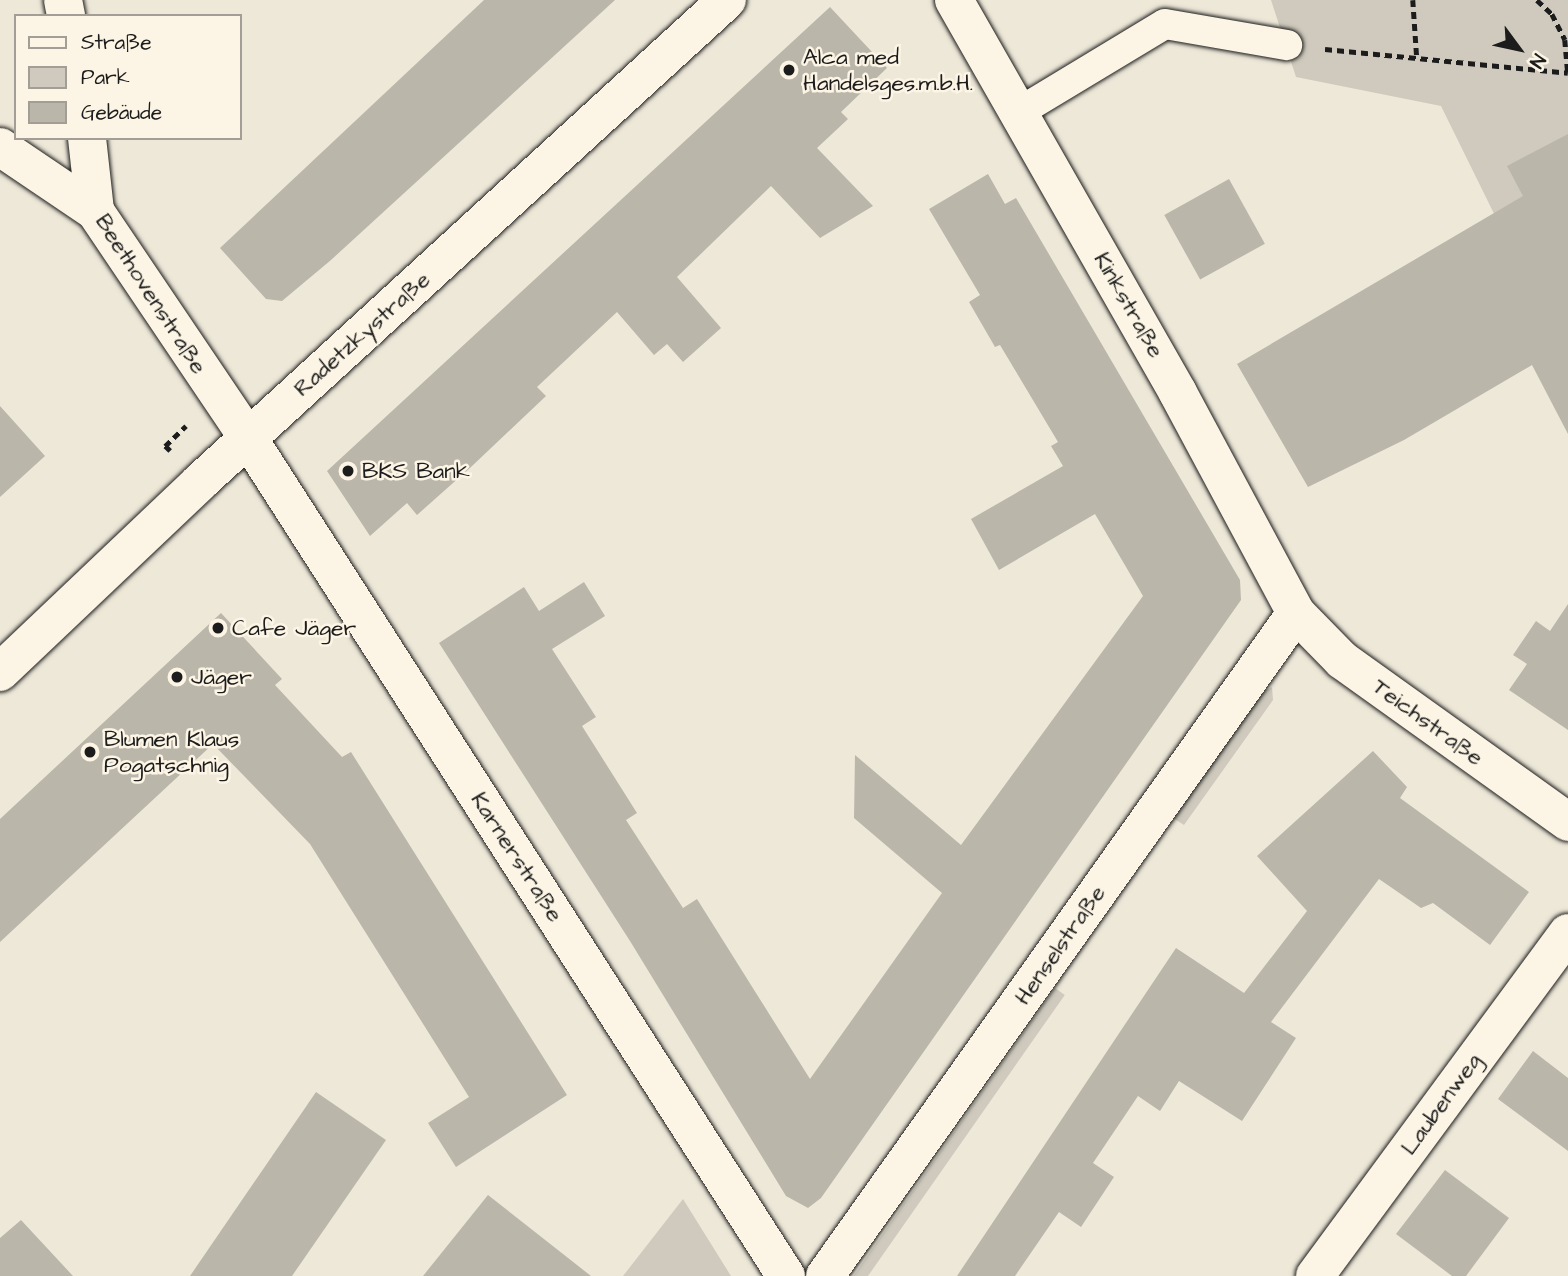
<!DOCTYPE html>
<meta charset="utf-8">
<style>
body{margin:0}
#map{position:relative;width:1568px;height:1276px;overflow:hidden;background:#eee8d9;font-family:"Architects Daughter",sans-serif}
div>[style]{position:absolute}
.green>*{inset:0;background:#cfcabd;transform-origin:0 0}
.building>*{inset:0;background:#bab6aa;transform-origin:0 0}
.path>*{height:4.5px;margin-top:-2.25px;transform-origin:0;background:repeating-linear-gradient(90deg,#1c1c1c 0 7px,transparent 0 12px)}
.roads{filter:drop-shadow(0 0 2px #1c1c1c) drop-shadow(0 0 2px #1c1c1c)}
.lane>*{height:30px;margin:-15px;padding:0 15px;transform-origin:15px;border-radius:15px;background:#fcf5e5}
.street>*{height:38px;margin:-19px;padding:0 19px;transform-origin:19px;border-radius:19px;background:#fcf5e5}
.dots>*{width:19px;height:19px;translate:-50% -50%;box-sizing:border-box;border:4px solid #fcf5e5;border-radius:50%}
span{translate:-50% -50%;white-space:nowrap;text-align:center;line-height:1.15;-webkit-text-stroke:5px #fcf5e5;paint-order:stroke}
.poi-label{font-size:23px;color:#1c1c1c}
.left{translate:0 -50%;text-align:left}
.street-label{font-size:23px;color:#1c1c1c}
.legend{position:absolute;left:14px;top:14px;width:228px;height:126px;box-sizing:border-box;background:#fcf5e5;border:2px solid #a29e95;margin:0;padding:9px 12px;list-style:none;font-size:21px;color:#1c1c1c}
.legend li{display:flex;align-items:center;gap:14px;height:35px}
.legend b{width:35px;border:2px solid #a29e95}
.north{position:absolute;left:1484px;top:14px;width:70px;height:70px;-webkit-text-stroke:5px #fcf5e5;paint-order:stroke;rotate:123deg;font-size:19px;font-weight:700;line-height:28px;text-align:center;color:#1c1c1c}
.north::after{content:'';display:block;margin:auto;width:24px;height:32px;background:#1c1c1c;clip-path:polygon(50% 0,100% 100%,50% 72%,0 100%)}
</style>
<div id="map">
<div class="green">
<div style="clip-path:polygon(1271px 0,1568px 0,1568px 364px,1441px 106px,1296px 77px)"></div>
<div style="clip-path:polygon(1272px 687px,1273px 700px,1184px 825px,1173px 818px,1261px 693px)"></div>
<div style="left:1055px;top:988px;width:12px;height:351px;rotate:35deg"></div>
<div style="clip-path:polygon(683px 1199px,731px 1276px,623px 1276px)"></div>
</div>
<div class="building">
<div style="clip-path:polygon(484px 0,615px 0,331px 260px,282px 301px,266px 299px,220px 248px)"></div>
<div style="clip-path:polygon(830px 7px,887px 68px,841px 112px,848px 119px,817px 148px,873px 206px,820px 238px,771px 186px,677px 277px,721px 328px,683px 362px,667px 344px,654px 355px,617px 312px,537px 387px,546px 396px,471px 467px,417px 515px,407px 503px,370px 536px,327px 471px)"></div>
<div style="clip-path:polygon(1568px 134px,1568px 434px,1532px 365px,1404px 440px,1308px 487px,1237px 364px,1523px 196px,1507px 166px)"></div>
<div style="clip-path:polygon(988px 174px,1005px 204px,1016px 198px,1240px 580px,1241px 600px,821px 1198px,808px 1208px,786px 1196px,630px 941px,439px 643px,524px 587px,539px 611px,584px 582px,605px 616px,552px 649px,596px 717px,582px 726px,637px 813px,626px 820px,683px 908px,697px 899px,810px 1079px,942px 893px,854px 818px,855px 755px,961px 845px,1143px 596px,1095px 514px,999px 570px,971px 519px,1063px 466px,1051px 446px,1058px 442px,1000px 345px,995px 347px,969px 302px,980px 295px,929px 209px)"></div>
<div style="left:1229px;top:179px;width:74px;height:74px;rotate:61deg"></div>
<div style="clip-path:polygon(0 406px,45px 456px,0 497px)"></div>
<div style="clip-path:polygon(1568px 604px,1568px 730px,1509px 690px,1527px 664px,1513px 655px,1536px 621px,1550px 631px)"></div>
<div style="clip-path:polygon(221px 613px,282px 679px,275px 685px,342px 757px,351px 752px,567px 1095px,456px 1167px,428px 1123px,469px 1097px,310px 844px,213px 744px,0 942px,0 819px)"></div>
<div style="clip-path:polygon(1373px 751px,1407px 787px,1400px 798px,1529px 892px,1490px 945px,1433px 903px,1421px 908px,1379px 879px,1271px 1022px,1296px 1038px,1242px 1121px,1179px 1081px,1160px 1111px,1138px 1096px,1093px 1163px,1114px 1177px,1081px 1227px,1059px 1212px,1015px 1276px,957px 1276px,1176px 948px,1244px 993px,1307px 911px,1257px 856px)"></div>
<div style="clip-path:polygon(1533px 1051px,1568px 1078px,1568px 1151px,1498px 1099px)"></div>
<div style="clip-path:polygon(316px 1092px,386px 1140px,292px 1276px,190px 1276px)"></div>
<div style="clip-path:polygon(1445px 1170px,1509px 1218px,1466px 1276px,1452px 1276px,1396px 1234px)"></div>
<div style="clip-path:polygon(488px 1195px,591px 1276px,423px 1276px)"></div>
<div style="clip-path:polygon(21px 1220px,73px 1276px,0 1276px,0 1238px)"></div>
</div>
<div class="path">
<div style="left:1413px;top:0;width:58px;rotate:86.1deg"></div>
<div style="left:1537px;top:0;width:21px;rotate:43deg"></div>
<div style="left:1552px;top:14px;width:29px;rotate:63deg"></div>
<div style="left:1565px;top:40px;width:33px;rotate:85deg"></div>
<div style="left:1325px;top:49px;width:244px;rotate:5.6deg"></div>
<div style="left:170px;top:451px;width:7px;rotate:-135deg"></div>
<div style="left:165px;top:446px;width:29px;rotate:-44deg"></div>
</div>
<div class="roads">
<div class="lane">
<div style="left:1019px;top:112px;width:170px;rotate:-31.1deg"></div>
<div style="left:1165px;top:24px;width:124px;rotate:9.8deg"></div>
</div>
<div class="street">
<div style="left:63px;top:0;width:16px;rotate:79deg"></div>
<div style="left:954px;top:0;width:452px;rotate:60.3deg"></div>
<div style="left:1178px;top:393px;width:250px;rotate:61.8deg"></div>
<div style="left:1296px;top:613px;width:66px;rotate:45.6deg"></div>
<div style="left:1342px;top:660px;width:278px;rotate:35.6deg"></div>
<div style="left:87px;top:138px;width:73px;rotate:83.7deg"></div>
<div style="left:95px;top:211px;width:274px;rotate:56deg"></div>
<div style="left:248px;top:438px;width:996px;rotate:57.3deg"></div>
<div style="left:0;top:147px;width:115px;rotate:34deg"></div>
<div style="left:0;top:672px;width:276px;rotate:-43.5deg"></div>
<div style="left:200px;top:482px;width:714px;rotate:-42.45deg"></div>
<div style="left:825px;top:1276px;width:813px;rotate:-54.61deg"></div>
<div style="left:1315px;top:1276px;width:426px;rotate:-53.6deg"></div>
</div>
</div>
<div class="dots">
<div style="left:789px;top:70px;background:#1c1c1c"></div>
<div style="left:348px;top:471px;background:#1c1c1c"></div>
<div style="left:218px;top:628px;background:#1c1c1c"></div>
<div style="left:177px;top:677px;background:#1c1c1c"></div>
<div style="left:90px;top:752px;background:#1c1c1c"></div>
</div>
<div class="poi-label">
<span class="left" style="left:803px;top:70px">Alca med<br>Handelsges.m.b.H.</span>
<span class="left" style="left:362px;top:471px">BKS Bank</span>
<span class="left" style="left:232px;top:628px">Cafe Jäger</span>
<span class="left" style="left:191px;top:677px">Jäger</span>
<span class="left" style="left:104px;top:752px">Blumen Klaus<br>Pogatschnig</span>
</div>
<div class="street-label">
<span style="left:151px;top:294px;rotate:57deg">Beethovenstraße</span>
<span style="left:1129px;top:305px;rotate:60deg">Kinkstraße</span>
<span style="left:362px;top:334px;rotate:-42deg">Radetzkystraße</span>
<span style="left:1428px;top:722px;rotate:36deg">Teichstraße</span>
<span style="left:517px;top:857px;rotate:57deg">Karnerstraße</span>
<span style="left:1060px;top:945px;rotate:-55deg">Henselstraße</span>
<span style="left:1441px;top:1104px;rotate:-54deg">Laubenweg</span>
</div>
<ul class="legend">
<li><b style="height:9px;background:#fcf5e5"></b>Straße</li>
<li><b style="height:19px;background:#cfcabd"></b>Park</li>
<li><b style="height:19px;background:#bab6aa"></b>Gebäude</li>
</ul>
<div class="north">N</div>
</div>
